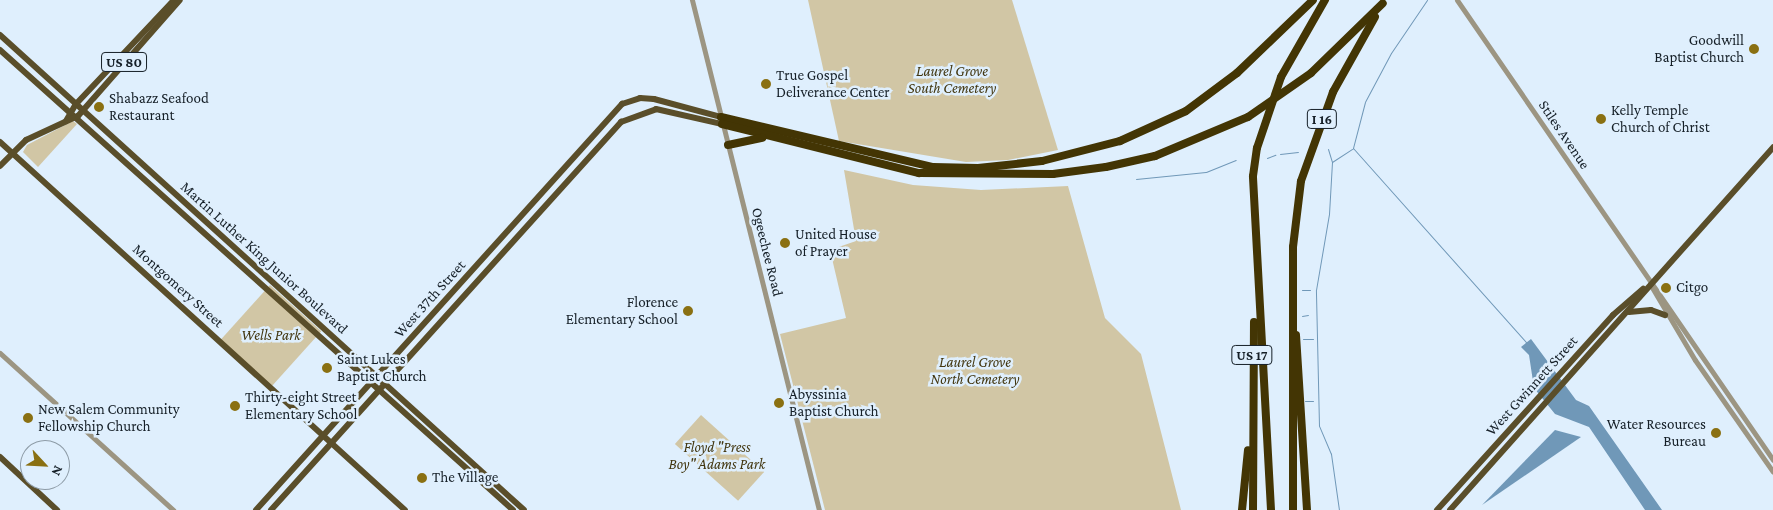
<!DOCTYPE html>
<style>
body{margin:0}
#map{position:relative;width:1773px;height:510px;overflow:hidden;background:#dfeffd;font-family:"Crimson Pro",serif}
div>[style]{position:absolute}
.green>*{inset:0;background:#d1c6a5;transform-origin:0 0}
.water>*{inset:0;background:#7098b8}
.stream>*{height:1px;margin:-0.5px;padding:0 0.5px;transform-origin:0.5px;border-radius:0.5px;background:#7098b8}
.minor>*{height:5px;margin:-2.5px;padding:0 2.5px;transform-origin:2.5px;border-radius:2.5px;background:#9c9582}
.major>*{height:6px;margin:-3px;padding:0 3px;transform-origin:3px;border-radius:3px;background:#5a4e2a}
.highway>*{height:8px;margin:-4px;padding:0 4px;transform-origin:4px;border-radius:4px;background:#433504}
.dots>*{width:14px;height:14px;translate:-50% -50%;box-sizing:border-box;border:2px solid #dfeffd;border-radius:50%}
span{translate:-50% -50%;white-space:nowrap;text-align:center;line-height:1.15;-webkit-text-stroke:5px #dfeffd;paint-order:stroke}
.shield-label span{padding:1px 4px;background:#dfeffd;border:1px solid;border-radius:4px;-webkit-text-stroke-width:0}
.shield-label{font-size:14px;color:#151f27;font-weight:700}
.poi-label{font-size:15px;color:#151f27}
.right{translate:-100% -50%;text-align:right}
.left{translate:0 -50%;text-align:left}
.park-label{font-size:15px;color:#42360f;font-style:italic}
.street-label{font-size:15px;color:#151f27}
.north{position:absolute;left:20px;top:440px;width:50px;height:50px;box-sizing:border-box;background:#dfeffd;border:1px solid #8e9ca7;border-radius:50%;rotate:115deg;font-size:14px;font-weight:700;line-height:20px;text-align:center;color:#151f27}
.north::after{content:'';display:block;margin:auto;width:18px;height:22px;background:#8a7012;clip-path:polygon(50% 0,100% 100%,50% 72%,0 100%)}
</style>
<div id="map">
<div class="green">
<div style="clip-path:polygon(808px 0,1012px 0,1058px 150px,1008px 160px,966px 162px,839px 141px)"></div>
<div style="clip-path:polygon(73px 121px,77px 124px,38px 167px,23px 152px,27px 145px)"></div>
<div style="clip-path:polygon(844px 170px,913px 185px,981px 190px,1068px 186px,1105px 318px,1141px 354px,1181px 510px,825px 510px,780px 334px,846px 318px,830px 250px,856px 241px)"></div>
<div style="left:270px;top:285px;width:69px;height:74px;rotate:42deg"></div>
<div style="left:701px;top:415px;width:85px;height:39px;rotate:42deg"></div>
</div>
<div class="water">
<div style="clip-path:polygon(1531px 339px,1576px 400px,1589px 406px,1662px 510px,1645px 510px,1589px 427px,1555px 414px,1534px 388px,1529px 355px,1521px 347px)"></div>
<div style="clip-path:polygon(1555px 430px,1581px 437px,1482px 505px)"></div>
</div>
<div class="stream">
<div style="left:1427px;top:0;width:64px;rotate:124.2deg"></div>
<div style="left:1391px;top:53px;width:55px;rotate:118deg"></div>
<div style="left:1365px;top:102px;width:48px;rotate:104.6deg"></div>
<div style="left:1353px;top:148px;width:261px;rotate:48.3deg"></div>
<div style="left:1328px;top:149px;width:14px;rotate:73deg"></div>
<div style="left:1280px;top:154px;width:18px;rotate:-6deg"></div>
<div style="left:1267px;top:158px;width:9px;rotate:-21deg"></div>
<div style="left:1136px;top:179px;width:70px;rotate:-5.7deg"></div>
<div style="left:1206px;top:172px;width:32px;rotate:-22deg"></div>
<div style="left:1302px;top:290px;width:8px"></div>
<div style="left:1302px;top:316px;width:6px;rotate:-9deg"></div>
<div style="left:1303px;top:339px;width:10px"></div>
<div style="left:1305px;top:401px;width:8px"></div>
<div style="left:1339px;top:510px;width:57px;rotate:-98.1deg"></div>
<div style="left:1331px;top:454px;width:30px;rotate:-113deg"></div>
<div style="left:1319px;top:426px;width:136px;rotate:-91.3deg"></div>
<div style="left:1316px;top:290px;width:77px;rotate:-80.3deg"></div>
<div style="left:1329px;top:214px;width:52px;rotate:-86.7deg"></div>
<div style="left:1332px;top:162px;width:24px;rotate:-33deg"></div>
</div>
<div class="minor">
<div style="left:692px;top:0;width:526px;rotate:76.02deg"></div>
<div style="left:1457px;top:0;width:558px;rotate:55.51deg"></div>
<div style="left:1650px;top:284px;width:88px;rotate:59.4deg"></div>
<div style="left:1695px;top:360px;width:136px;rotate:55.1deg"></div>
<div style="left:0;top:353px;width:234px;rotate:42.2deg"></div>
</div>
<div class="major">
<div style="left:0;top:35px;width:707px;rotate:42.19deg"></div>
<div style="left:0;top:50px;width:689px;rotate:41.88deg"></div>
<div style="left:66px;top:121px;width:20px;rotate:-60deg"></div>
<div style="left:76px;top:104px;width:143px;rotate:-46.7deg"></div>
<div style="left:0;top:142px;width:547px;rotate:42.26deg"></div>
<div style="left:0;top:166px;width:37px;rotate:-45deg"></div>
<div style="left:26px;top:140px;width:57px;rotate:-24.8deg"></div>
<div style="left:78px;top:116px;width:154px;rotate:-48.7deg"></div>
<div style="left:1629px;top:312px;width:22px;rotate:-5deg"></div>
<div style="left:1651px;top:310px;width:15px;rotate:20deg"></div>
<div style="left:0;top:457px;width:78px;rotate:42.9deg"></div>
<div style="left:256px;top:510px;width:547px;rotate:-47.97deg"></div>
<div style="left:622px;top:104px;width:19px;rotate:-18deg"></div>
<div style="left:640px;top:98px;width:14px;rotate:4deg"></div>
<div style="left:654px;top:99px;width:69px;rotate:15deg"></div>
<div style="left:271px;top:510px;width:523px;rotate:-47.95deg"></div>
<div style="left:621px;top:122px;width:37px;rotate:-20deg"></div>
<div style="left:656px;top:109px;width:68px;rotate:12.8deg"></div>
<div style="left:1437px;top:510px;width:263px;rotate:-47.9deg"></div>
<div style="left:1613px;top:315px;width:40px;rotate:-41deg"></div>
<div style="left:1450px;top:510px;width:486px;rotate:-48.3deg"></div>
</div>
<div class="highway">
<div style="left:721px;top:117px;width:218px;rotate:13.3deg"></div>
<div style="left:933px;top:167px;width:45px;rotate:1.3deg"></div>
<div style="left:978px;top:168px;width:64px;rotate:-6.2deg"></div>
<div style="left:1042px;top:161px;width:81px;rotate:-14.4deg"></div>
<div style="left:1120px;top:141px;width:72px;rotate:-24.4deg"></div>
<div style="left:1186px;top:111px;width:64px;rotate:-36.7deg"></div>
<div style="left:1237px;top:73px;width:105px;rotate:-43.8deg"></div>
<div style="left:722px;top:124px;width:203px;rotate:14deg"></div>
<div style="left:919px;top:173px;width:134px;rotate:0.4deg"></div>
<div style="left:1053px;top:174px;width:53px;rotate:-7.5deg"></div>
<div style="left:1106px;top:167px;width:50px;rotate:-12.7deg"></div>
<div style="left:1155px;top:156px;width:101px;rotate:-22.8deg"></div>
<div style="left:1248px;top:117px;width:77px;rotate:-34.9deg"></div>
<div style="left:1311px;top:73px;width:100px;rotate:-44.2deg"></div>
<div style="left:728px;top:145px;width:35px;rotate:-12deg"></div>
<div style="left:1296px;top:335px;width:175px;rotate:86.4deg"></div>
<div style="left:1242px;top:510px;width:60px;rotate:-84.3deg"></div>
<div style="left:1253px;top:510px;width:188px;rotate:-89.7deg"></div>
<div style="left:1271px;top:510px;width:334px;rotate:-93.1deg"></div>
<div style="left:1253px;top:176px;width:28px;rotate:-82deg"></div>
<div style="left:1257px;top:148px;width:75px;rotate:-71.3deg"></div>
<div style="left:1281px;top:77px;width:89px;rotate:-60.3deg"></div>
<div style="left:1293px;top:510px;width:263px;rotate:-90deg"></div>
<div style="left:1293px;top:247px;width:66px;rotate:-83.1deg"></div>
<div style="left:1301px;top:181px;width:95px;rotate:-70.2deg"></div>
<div style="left:1333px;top:92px;width:86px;rotate:-60.8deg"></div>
</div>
<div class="dots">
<div style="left:1754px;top:49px;background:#8a7012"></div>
<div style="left:766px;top:84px;background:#8a7012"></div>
<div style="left:99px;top:107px;background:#8a7012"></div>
<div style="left:1601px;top:119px;background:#8a7012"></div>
<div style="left:785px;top:243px;background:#8a7012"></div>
<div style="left:1666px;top:288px;background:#8a7012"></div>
<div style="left:688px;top:311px;background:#8a7012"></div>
<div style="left:327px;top:368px;background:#8a7012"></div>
<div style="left:779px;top:403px;background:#8a7012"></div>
<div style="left:235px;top:406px;background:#8a7012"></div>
<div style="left:28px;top:418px;background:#8a7012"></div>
<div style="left:1716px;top:433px;background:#8a7012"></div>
<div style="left:422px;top:478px;background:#8a7012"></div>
</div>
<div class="shield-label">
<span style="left:124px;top:62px">US 80</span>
<span style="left:1322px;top:119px">I 16</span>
<span style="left:1252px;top:355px">US 17</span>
</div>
<div class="poi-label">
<span class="right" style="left:1744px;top:49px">Goodwill<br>Baptist Church</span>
<span class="left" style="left:776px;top:84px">True Gospel<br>Deliverance Center</span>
<span class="left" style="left:109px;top:107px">Shabazz Seafood<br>Restaurant</span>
<span class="left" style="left:1611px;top:119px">Kelly Temple<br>Church of Christ</span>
<span class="left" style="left:795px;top:243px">United House<br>of Prayer</span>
<span class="left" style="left:1676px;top:288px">Citgo</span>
<span class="right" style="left:678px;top:311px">Florence<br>Elementary School</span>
<span class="left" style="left:337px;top:368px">Saint Lukes<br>Baptist Church</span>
<span class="left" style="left:789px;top:403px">Abyssinia<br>Baptist Church</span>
<span class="left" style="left:245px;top:406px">Thirty-eight Street<br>Elementary School</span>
<span class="left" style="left:38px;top:418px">New Salem Community<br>Fellowship Church</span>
<span class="right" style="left:1706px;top:433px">Water Resources<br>Bureau</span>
<span class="left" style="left:432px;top:478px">The Village</span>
</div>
<div class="park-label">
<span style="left:952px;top:80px">Laurel Grove<br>South Cemetery</span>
<span style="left:271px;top:336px">Wells Park</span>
<span style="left:975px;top:371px">Laurel Grove<br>North Cemetery</span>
<span style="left:717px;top:456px">Floyd "Press<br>Boy" Adams Park</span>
</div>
<div class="street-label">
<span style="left:1564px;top:135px;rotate:56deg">Stiles Avenue</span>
<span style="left:767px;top:252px;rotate:76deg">Ogeechee Road</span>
<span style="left:264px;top:258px;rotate:42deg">Martin Luther King Junior Boulevard</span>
<span style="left:178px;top:286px;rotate:42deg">Montgomery Street</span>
<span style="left:430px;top:299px;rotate:-48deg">West 37th Street</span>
<span style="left:1532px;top:386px;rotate:-48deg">West Gwinnett Street</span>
</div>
<div class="north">N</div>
</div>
